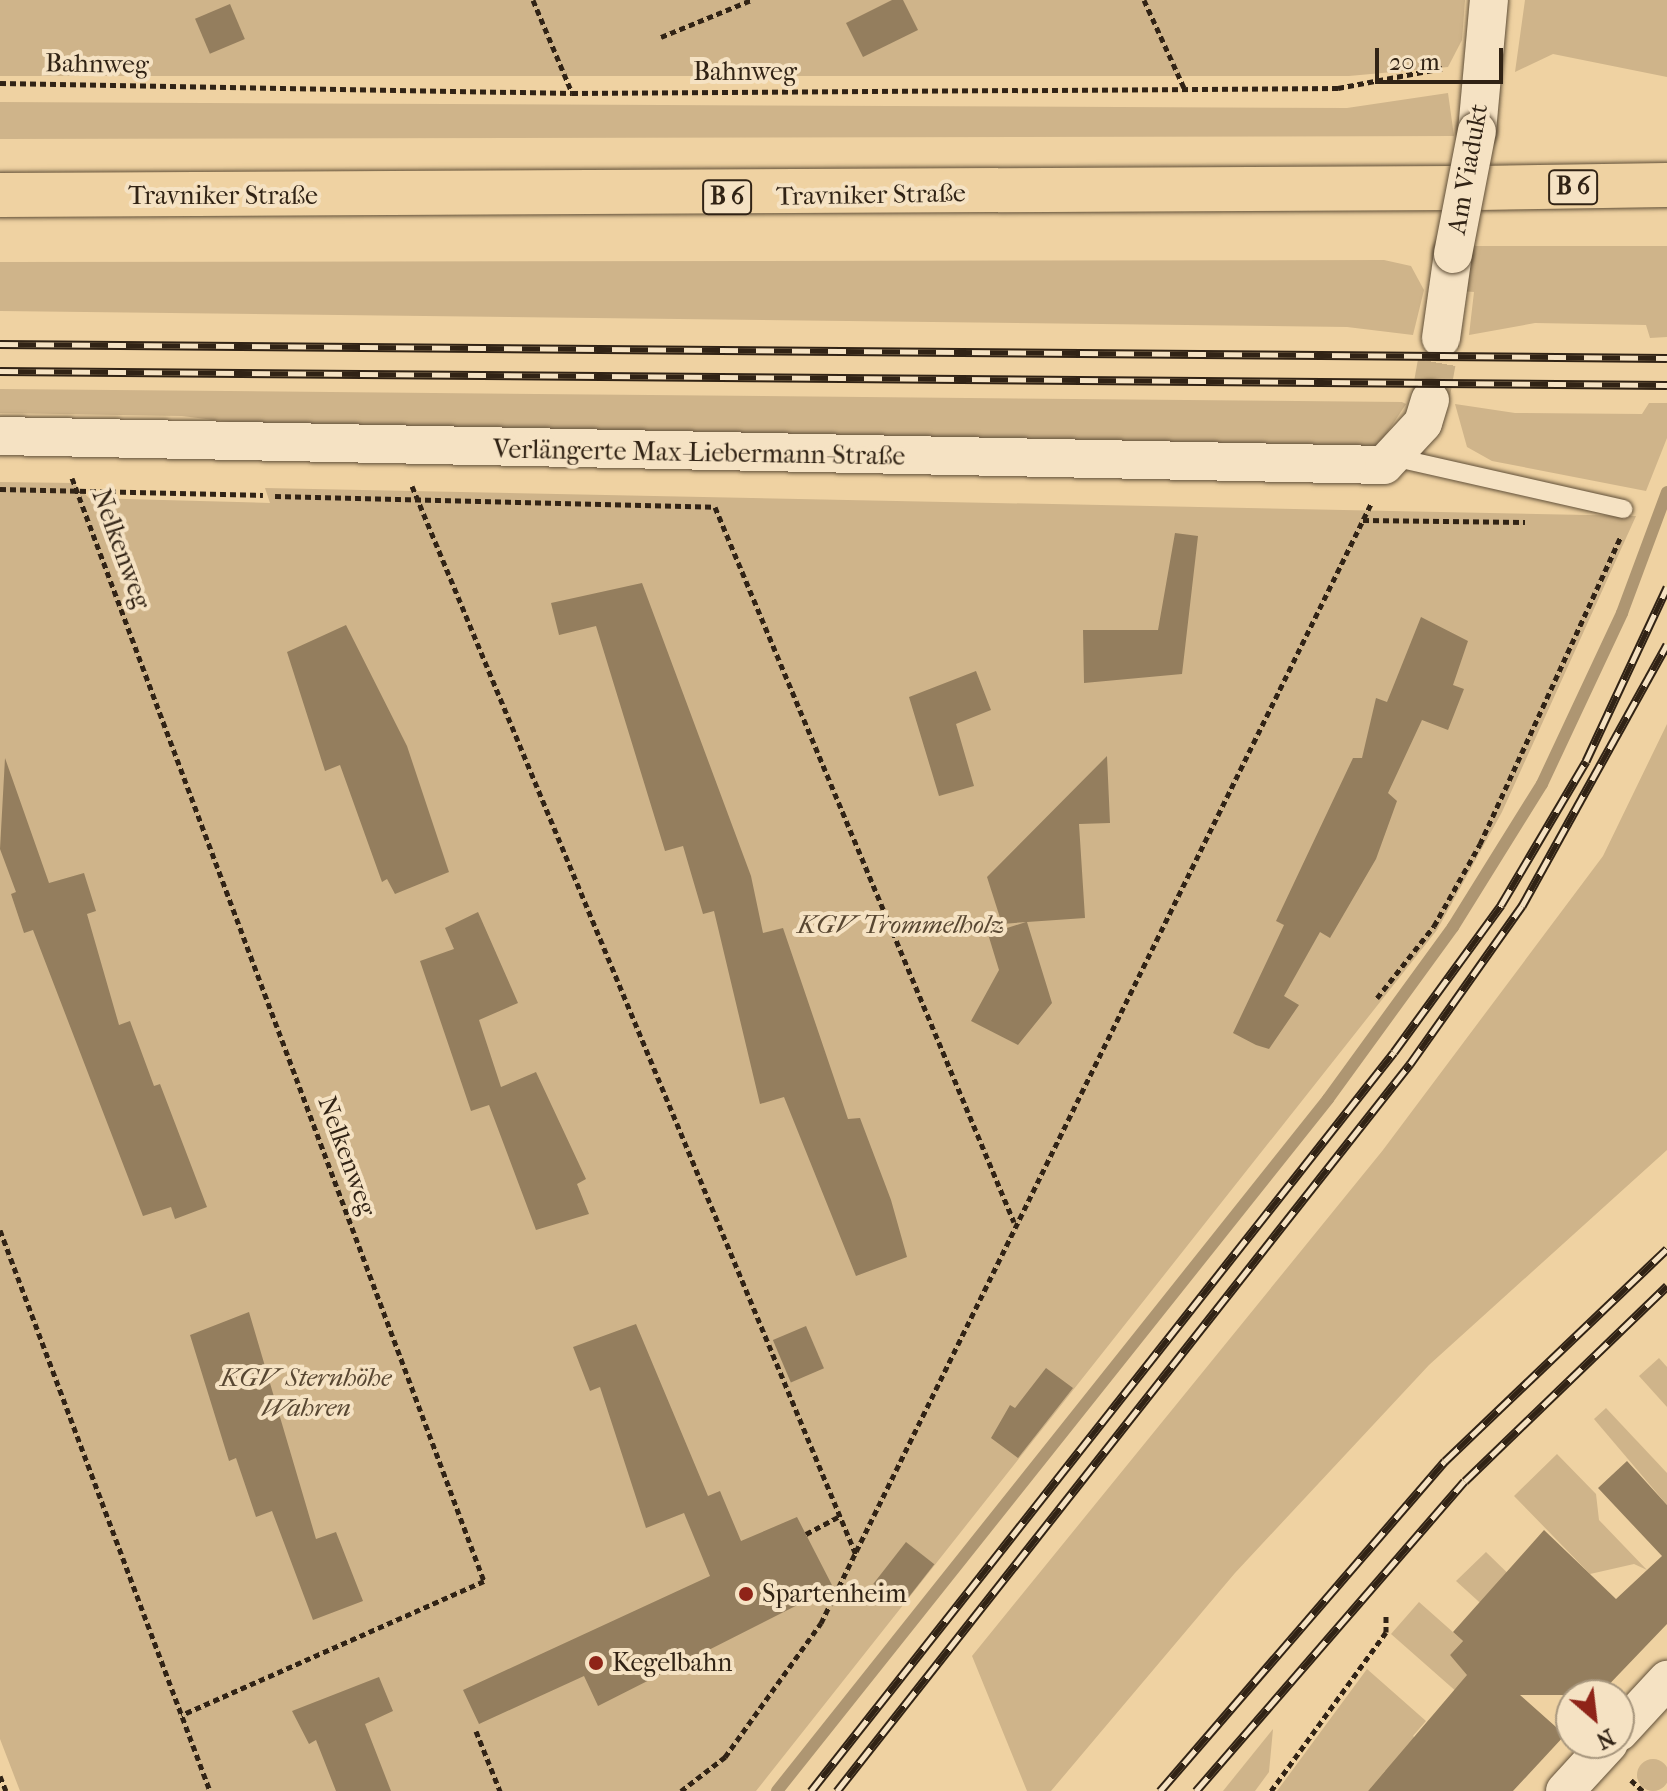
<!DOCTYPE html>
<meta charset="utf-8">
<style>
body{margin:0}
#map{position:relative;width:1667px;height:1791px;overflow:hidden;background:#efd2a2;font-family:"IM FELL French Canon",serif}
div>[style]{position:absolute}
.green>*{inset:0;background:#cfb48a}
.round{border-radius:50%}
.stream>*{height:12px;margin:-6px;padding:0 6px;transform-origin:6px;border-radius:6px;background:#ae9672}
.building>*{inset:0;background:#947e5e;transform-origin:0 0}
.street-tunnel>*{height:38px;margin-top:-19px;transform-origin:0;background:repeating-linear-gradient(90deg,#c9af86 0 38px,transparent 0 57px)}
.path>*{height:5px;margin-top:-2.5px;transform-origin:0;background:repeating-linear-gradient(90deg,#312315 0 6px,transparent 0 10px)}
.roads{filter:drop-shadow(0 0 2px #604f38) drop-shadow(0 0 2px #604f38)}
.lane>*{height:18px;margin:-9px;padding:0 9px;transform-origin:9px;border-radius:9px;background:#f5e2c3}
.street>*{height:38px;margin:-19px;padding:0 19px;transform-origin:19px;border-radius:19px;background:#f5e2c3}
.primary>*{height:44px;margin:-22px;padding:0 22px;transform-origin:22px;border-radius:22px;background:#efd2a2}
.rail>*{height:9px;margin-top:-4.5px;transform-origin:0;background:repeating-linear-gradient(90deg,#f5e2c3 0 18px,#312315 0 36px);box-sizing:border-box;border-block:2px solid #312315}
.bridges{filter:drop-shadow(0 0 2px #604f38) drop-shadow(0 0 2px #604f38)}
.street-bridge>*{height:38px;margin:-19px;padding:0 19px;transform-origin:19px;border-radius:19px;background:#f5e2c3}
.dots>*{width:22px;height:22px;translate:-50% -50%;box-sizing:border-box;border:4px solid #f5e2c3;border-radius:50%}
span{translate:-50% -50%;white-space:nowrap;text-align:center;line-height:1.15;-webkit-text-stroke:8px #f5e2c3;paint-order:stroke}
.shield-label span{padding:2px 6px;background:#f5e2c3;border:2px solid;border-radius:6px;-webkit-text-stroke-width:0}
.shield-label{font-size:24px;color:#312315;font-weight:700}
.street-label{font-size:26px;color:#312315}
.park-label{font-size:26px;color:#584732;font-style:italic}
.poi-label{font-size:26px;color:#312315}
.left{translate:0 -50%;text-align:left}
.north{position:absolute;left:1555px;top:1679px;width:80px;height:80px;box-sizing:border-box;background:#f5e2c3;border:2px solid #a7967d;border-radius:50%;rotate:152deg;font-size:22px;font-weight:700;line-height:32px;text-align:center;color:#312315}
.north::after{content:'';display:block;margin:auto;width:28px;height:36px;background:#8f2418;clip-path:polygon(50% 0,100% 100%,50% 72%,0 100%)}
.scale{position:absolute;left:1375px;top:48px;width:128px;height:36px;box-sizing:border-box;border:4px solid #312315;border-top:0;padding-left:10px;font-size:24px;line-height:28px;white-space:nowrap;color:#312315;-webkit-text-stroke:6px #f5e2c3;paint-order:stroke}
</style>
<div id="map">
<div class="green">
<div style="clip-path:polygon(0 0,1465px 0,1462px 40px,1448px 67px,1349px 76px,0 76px)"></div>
<div style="clip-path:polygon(1525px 0,1667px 0,1667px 77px,1553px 54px,1515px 72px)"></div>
<div style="clip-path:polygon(1448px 93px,1454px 136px,0 139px,0 102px,1347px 108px)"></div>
<div style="clip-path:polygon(1469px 246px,1667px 246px,1667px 337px,1650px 338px,1646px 325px,1535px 323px,1469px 335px,1474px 292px,1460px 291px)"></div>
<div style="clip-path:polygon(1384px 260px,1411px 266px,1424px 290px,1413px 335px,1347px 327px,0 311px,0 262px)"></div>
<div style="clip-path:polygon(0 389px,1402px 402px,1406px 404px,1379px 445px,1352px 454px,303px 431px,182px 416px,0 413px)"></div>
<div style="clip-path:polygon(1649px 403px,1667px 403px,1667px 438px,1646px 491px,1492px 461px,1467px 447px,1455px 404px,1515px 413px,1642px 414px)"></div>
<div style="clip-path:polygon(0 482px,74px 483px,89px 498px,270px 503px,265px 488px,1636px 516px,1502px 812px,1437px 930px,756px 1791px,20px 1791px,0 1739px)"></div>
<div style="clip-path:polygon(1667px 724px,1667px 1150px,1429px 1365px,1235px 1573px,1051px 1791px,1027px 1791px,972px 1656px,1383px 1150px,1603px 856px)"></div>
<div style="clip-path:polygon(1659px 1358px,1667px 1367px,1667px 1407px,1639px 1376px)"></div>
<div style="clip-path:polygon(1606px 1408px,1667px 1473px,1667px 1505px,1594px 1419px)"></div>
<div style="clip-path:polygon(1557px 1454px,1596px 1494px,1599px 1520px,1647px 1570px,1634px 1564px,1590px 1574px,1514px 1496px)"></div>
<div style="clip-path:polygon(1486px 1552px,1560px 1624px,1509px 1629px,1456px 1581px)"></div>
<div style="clip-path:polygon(1419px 1602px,1463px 1641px,1450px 1655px,1491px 1693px,1475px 1708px,1391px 1634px)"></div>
<div style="clip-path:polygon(1367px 1669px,1426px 1721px,1413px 1736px,1435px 1755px,1408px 1790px,1385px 1771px,1368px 1791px,1277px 1791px)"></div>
<div style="clip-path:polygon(1273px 1729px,1269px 1772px,1255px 1791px,1223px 1791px)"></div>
<div class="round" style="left:1637px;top:1759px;width:32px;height:32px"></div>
</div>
<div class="stream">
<div style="left:777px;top:1791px;width:885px;rotate:-51.47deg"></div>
<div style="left:1328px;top:1099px;width:213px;rotate:-54deg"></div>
<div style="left:1453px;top:927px;width:168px;rotate:-58.1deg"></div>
<div style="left:1542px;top:784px;width:189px;rotate:-64.9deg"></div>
<div style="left:1622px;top:613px;width:129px;rotate:-69.6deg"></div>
</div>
<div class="building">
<div style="clip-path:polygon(892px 0,903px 0,918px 30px,863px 57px,846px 23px)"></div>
<div style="left:230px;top:4px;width:38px;height:38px;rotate:67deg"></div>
<div style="clip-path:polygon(1175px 533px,1198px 536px,1182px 674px,1084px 683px,1083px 630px,1158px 630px)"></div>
<div style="clip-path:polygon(642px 583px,751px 876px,763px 933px,783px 928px,848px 1119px,860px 1118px,891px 1200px,907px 1257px,856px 1276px,784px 1097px,760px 1104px,714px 911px,703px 914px,683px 846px,665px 851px,596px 626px,559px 635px,551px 603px)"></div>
<div style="clip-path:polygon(1421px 617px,1468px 641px,1453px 685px,1464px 689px,1448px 730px,1422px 720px,1388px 793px,1397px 801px,1376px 859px,1330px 938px,1320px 932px,1284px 996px,1299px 1005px,1269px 1049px,1256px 1045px,1233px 1033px,1284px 925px,1276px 921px,1353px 758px,1362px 758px,1376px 698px,1387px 702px)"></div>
<div style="clip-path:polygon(346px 625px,407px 746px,449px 872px,395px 894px,387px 879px,382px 882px,340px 765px,325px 771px,287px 652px)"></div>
<div style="clip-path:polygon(976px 671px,991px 710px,956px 724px,974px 786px,939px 796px,909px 697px)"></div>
<div style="clip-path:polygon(1107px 756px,1110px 823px,1079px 824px,1085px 918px,1027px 922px,1052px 1003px,1018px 1045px,971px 1021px,999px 970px,988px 934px,1026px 922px,1002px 924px,987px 877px)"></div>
<div style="clip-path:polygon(5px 758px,49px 883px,84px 873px,96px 911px,87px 914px,119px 1025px,130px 1021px,154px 1086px,160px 1084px,207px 1207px,175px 1219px,171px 1207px,143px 1216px,33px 930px,24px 933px,11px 894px,16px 892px,0 849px)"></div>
<div style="clip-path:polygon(478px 912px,518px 1003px,479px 1020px,501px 1087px,536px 1072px,586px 1179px,577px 1184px,589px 1214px,536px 1230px,489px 1105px,471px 1111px,420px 961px,454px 949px,445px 928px)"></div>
<div style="clip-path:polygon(249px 1312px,316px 1539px,336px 1532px,363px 1601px,313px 1620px,272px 1511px,256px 1517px,236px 1458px,229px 1461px,190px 1335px)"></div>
<div style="clip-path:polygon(636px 1324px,708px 1496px,720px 1491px,741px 1541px,797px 1517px,833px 1587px,598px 1706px,584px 1676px,479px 1724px,463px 1690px,710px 1576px,684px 1513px,646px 1528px,600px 1387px,590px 1391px,573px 1347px)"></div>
<div style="left:806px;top:1326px;width:46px;height:36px;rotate:67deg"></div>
<div style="clip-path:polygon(1046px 1368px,1073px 1388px,1018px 1458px,991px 1438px,1010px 1405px,1015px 1408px)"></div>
<div style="clip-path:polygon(1627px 1461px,1667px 1505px,1667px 1624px,1599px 1695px,1520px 1695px,1565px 1735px,1513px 1791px,1368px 1791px,1467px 1675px,1450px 1655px,1463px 1641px,1453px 1632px,1544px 1530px,1616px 1599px,1662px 1556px,1598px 1488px)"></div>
<div style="left:906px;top:1542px;width:36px;height:53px;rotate:38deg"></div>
<div style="clip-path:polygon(379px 1677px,393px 1711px,365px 1724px,391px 1791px,336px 1791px,316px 1740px,309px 1744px,292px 1711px)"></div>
</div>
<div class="street-tunnel">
<div style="left:1430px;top:400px;width:63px;rotate:-79.9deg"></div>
</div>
<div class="path">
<div style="left:533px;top:0;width:101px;rotate:67.2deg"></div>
<div style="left:1144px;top:0;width:99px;rotate:65.5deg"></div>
<div style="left:661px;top:37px;width:97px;rotate:-22.3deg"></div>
<div style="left:0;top:83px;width:572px;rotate:1deg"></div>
<div style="left:572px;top:93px;width:766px;rotate:-0.37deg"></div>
<div style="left:1338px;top:88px;width:107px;rotate:-10.8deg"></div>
<div style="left:72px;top:478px;width:1177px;rotate:69.52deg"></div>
<div style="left:484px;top:1581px;width:331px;rotate:156.1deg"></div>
<div style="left:412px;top:486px;width:1158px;rotate:67.44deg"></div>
<div style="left:0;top:489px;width:263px;rotate:1.3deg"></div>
<div style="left:275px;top:496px;width:440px;rotate:1.4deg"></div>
<div style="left:715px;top:507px;width:775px;rotate:67.31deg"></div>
<div style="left:1363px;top:520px;width:162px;rotate:0.7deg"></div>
<div style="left:1377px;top:998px;width:92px;rotate:-51.6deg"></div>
<div style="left:1434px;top:926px;width:94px;rotate:-60.7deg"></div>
<div style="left:1480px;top:844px;width:337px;rotate:-65.4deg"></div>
<div style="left:0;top:1230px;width:599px;rotate:69.48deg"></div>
<div style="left:806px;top:1534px;width:38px;rotate:-28deg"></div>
<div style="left:476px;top:1731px;width:65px;rotate:68.2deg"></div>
<div style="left:0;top:1776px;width:16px;rotate:68deg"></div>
<div style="left:1631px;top:1780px;width:16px;rotate:43deg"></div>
<div style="left:681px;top:1791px;width:56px;rotate:-37.7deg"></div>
<div style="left:725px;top:1757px;width:165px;rotate:-54.4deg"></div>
<div style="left:821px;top:1623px;width:1247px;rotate:-63.83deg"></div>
<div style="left:1271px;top:1791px;width:196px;rotate:-54.1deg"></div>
<div style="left:1386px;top:1632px;width:18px;rotate:-90deg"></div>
</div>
<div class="roads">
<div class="lane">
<div style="left:1397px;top:458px;width:232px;rotate:12.7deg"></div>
</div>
<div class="street">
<div style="left:1477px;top:131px;width:132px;rotate:-84.8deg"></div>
<div style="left:1441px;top:338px;width:85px;rotate:-81.9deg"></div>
<div style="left:0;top:436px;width:1384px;rotate:1.2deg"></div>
<div style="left:1384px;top:465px;width:57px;rotate:-47.1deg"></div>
<div style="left:1423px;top:423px;width:24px;rotate:-73deg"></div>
<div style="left:1619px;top:1732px;width:71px;rotate:-47.3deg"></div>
<div style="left:1565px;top:1791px;width:65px;rotate:-47.5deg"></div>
</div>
<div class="primary">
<div style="left:1479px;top:188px;width:188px;rotate:-0.9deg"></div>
<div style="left:0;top:195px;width:1454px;rotate:-0.28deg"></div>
</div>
</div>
<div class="rail">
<div style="left:0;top:344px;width:1667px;rotate:0.48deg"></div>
<div style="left:0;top:371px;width:1667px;rotate:0.48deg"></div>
<div style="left:811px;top:1791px;width:941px;rotate:-51.73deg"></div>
<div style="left:1394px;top:1052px;width:182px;rotate:-53.9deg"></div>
<div style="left:1501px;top:905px;width:167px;rotate:-59.4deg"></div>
<div style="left:1586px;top:761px;width:192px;rotate:-65deg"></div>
<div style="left:837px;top:1791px;width:926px;rotate:-51.76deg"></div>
<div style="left:1410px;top:1064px;width:194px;rotate:-54.7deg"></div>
<div style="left:1522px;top:906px;width:299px;rotate:-61deg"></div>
<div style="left:1160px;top:1791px;width:436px;rotate:-49.2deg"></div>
<div style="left:1445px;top:1461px;width:307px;rotate:-43.7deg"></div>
<div style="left:1196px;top:1791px;width:410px;rotate:-49.1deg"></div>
<div style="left:1465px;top:1481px;width:281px;rotate:-44deg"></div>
</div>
<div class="bridges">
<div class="street-bridge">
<div style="left:1453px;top:254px;width:125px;rotate:-79deg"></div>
</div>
</div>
<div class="dots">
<div style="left:746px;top:1594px;background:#8f2418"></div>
<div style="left:596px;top:1663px;background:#8f2418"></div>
</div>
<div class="shield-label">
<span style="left:1573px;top:187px">B 6</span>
<span style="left:727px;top:197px">B 6</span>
</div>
<div class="street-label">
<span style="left:97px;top:64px;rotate:1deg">Bahnweg</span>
<span style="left:745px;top:72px">Bahnweg</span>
<span style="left:1468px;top:169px;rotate:-80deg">Am Viadukt</span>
<span style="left:871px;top:195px;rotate:-1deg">Travniker Straße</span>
<span style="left:223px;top:196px">Travniker Straße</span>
<span style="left:699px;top:453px;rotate:1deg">Verlängerte Max-Liebermann-Straße</span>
<span style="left:121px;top:549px;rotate:70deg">Nelkenweg</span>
<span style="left:347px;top:1156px;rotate:70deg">Nelkenweg</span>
</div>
<div class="park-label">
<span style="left:901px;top:925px">KGV Trommelholz</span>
<span style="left:306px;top:1393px">KGV Sternhöhe<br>Wahren</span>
</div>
<div class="poi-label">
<span class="left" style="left:762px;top:1594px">Spartenheim</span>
<span class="left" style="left:612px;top:1663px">Kegelbahn</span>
</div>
<div class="north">N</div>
<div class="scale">20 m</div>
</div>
